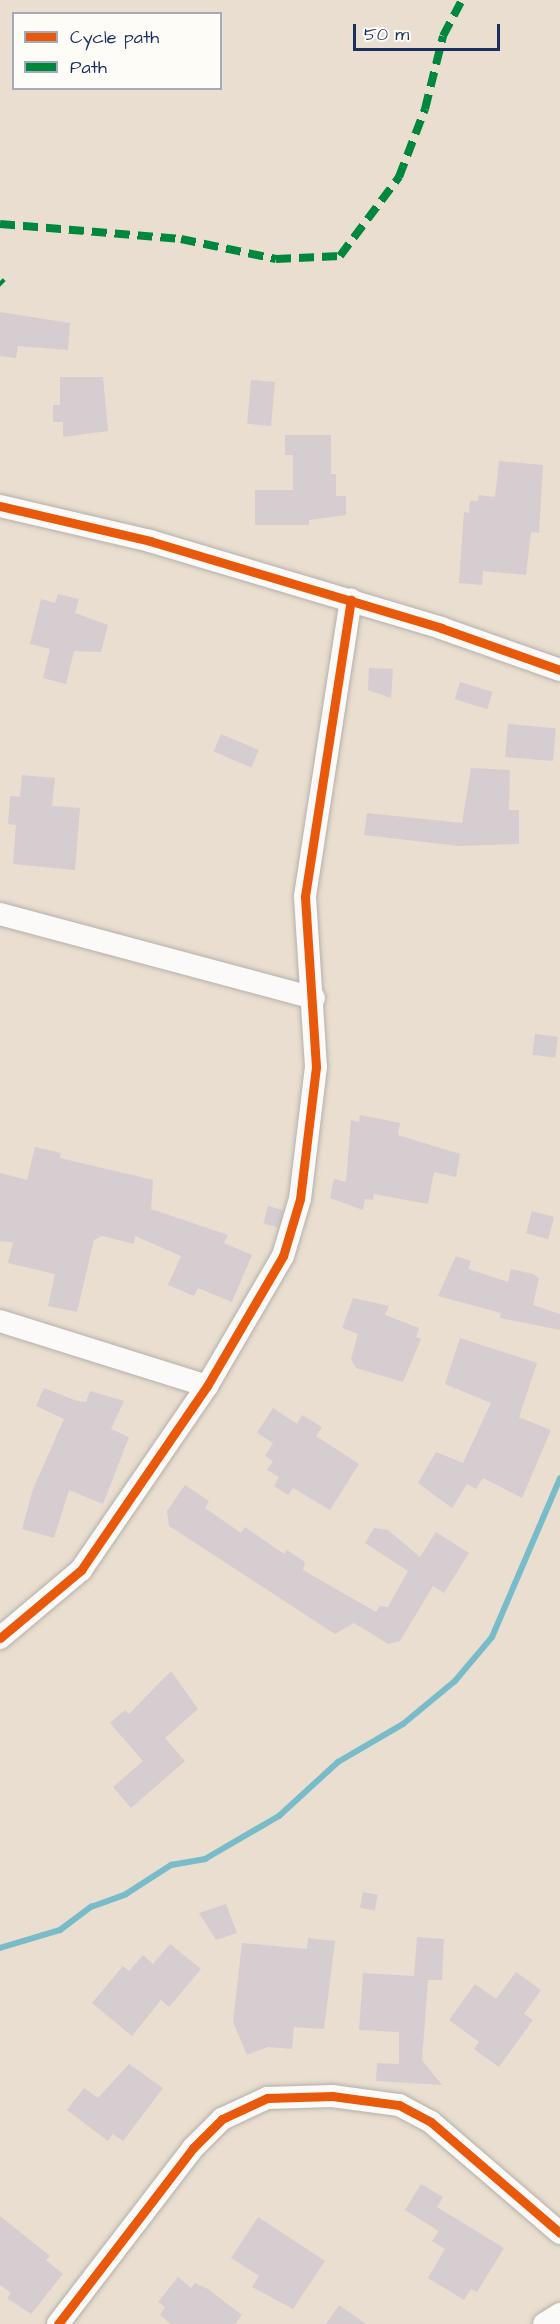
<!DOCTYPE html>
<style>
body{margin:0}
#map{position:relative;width:560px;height:2324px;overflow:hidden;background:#e9decf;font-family:"Architects Daughter",sans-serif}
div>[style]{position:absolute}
.stream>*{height:6px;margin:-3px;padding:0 3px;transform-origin:3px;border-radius:3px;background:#78bcc9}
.building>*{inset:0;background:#d6cdd1;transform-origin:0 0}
.roads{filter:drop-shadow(0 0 2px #b5b0ab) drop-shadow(0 0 2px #b5b0ab)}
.minor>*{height:22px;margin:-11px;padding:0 11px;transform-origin:11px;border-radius:11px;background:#fcfaf8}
.quiet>*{height:8px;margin-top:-4px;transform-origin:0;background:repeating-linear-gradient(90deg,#00873e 0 15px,transparent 0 23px)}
.cycleway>*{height:9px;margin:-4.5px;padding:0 4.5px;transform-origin:4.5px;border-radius:4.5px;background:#e8590c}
span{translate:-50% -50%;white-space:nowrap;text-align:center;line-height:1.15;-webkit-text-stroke:6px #fdfcf7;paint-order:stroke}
.legend{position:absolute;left:12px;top:12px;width:210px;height:78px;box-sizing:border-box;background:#fdfcf7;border:2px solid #a3aaba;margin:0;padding:8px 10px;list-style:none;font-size:18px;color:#1b2f5e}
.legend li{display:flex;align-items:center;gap:12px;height:30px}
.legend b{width:30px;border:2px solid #a3aaba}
.scale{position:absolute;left:353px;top:24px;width:147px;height:27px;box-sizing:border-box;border:3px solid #1b2f5e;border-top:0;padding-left:8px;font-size:18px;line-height:21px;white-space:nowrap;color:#1b2f5e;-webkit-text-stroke:4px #fdfcf7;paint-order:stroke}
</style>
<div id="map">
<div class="stream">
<div style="left:0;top:1948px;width:63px;rotate:-16.7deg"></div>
<div style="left:60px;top:1930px;width:39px;rotate:-37deg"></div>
<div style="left:91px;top:1907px;width:37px;rotate:-20deg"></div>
<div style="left:126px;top:1894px;width:54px;rotate:-32.8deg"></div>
<div style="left:171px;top:1865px;width:35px;rotate:-10deg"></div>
<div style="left:205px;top:1859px;width:86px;rotate:-30.2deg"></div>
<div style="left:279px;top:1816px;width:80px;rotate:-42.5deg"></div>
<div style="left:338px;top:1762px;width:75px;rotate:-30.3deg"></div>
<div style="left:403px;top:1724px;width:67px;rotate:-39.6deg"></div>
<div style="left:455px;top:1681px;width:57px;rotate:-49.9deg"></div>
<div style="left:492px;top:1637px;width:173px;rotate:-66.8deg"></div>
</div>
<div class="building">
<div style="clip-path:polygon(0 312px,70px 323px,68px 350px,18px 346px,16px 358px,0 356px)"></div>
<div style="clip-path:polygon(60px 377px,103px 377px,108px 431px,63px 437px,63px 422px,53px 422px,53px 405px,60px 405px)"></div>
<div style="left:251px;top:380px;width:24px;height:44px;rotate:5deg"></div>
<div style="clip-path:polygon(285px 435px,331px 435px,331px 474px,336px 474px,336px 496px,346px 496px,346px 515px,309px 520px,309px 525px,255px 525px,255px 490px,293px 490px,293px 455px,285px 455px)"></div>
<div style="clip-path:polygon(499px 461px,543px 465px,539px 533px,531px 532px,526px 575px,483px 571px,482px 585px,459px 583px,464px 512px,469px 513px,470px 501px,478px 501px,479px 495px,495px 497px)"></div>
<div style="clip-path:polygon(58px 594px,79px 599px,75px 613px,108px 625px,101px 652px,74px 651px,66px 684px,43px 678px,50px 649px,30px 644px,41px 599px,55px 603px)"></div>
<div style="clip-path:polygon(369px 668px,393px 669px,391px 698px,368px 690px)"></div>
<div style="left:460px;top:682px;width:34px;height:18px;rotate:17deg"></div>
<div style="left:508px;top:724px;width:48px;height:33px;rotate:5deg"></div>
<div style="left:221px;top:734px;width:41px;height:19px;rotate:23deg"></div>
<div style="clip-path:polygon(471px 768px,510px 770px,509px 810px,519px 810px,519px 844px,459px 846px,364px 835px,367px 813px,462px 823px)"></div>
<div style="clip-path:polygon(22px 775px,55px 778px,52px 806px,80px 808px,75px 870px,13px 864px,16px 825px,8px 824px,10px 796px,20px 797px)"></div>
<div style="left:535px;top:1034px;width:23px;height:21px;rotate:7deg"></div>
<div style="clip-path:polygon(360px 1115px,400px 1123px,398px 1135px,460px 1154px,456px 1177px,434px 1172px,428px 1204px,374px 1194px,373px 1200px,365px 1199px,363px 1210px,330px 1198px,334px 1179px,346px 1182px,351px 1120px,359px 1122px)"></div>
<div style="clip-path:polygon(35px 1147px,61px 1153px,60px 1158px,153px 1180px,151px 1209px,228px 1235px,224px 1243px,252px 1255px,232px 1302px,198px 1288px,194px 1296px,168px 1285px,181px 1256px,135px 1236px,134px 1244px,102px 1236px,94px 1240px,77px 1312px,48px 1306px,55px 1274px,8px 1263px,13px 1242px,0 1241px,0 1173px,27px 1180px)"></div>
<div style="left:268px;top:1206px;width:16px;height:18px;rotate:15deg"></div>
<div style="left:532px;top:1211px;width:23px;height:23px;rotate:15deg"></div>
<div style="clip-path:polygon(456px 1256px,471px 1261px,468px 1269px,508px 1282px,511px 1269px,533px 1274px,539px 1278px,533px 1305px,560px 1314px,560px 1330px,500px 1318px,501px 1313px,438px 1296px)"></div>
<div style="clip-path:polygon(353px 1298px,389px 1306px,385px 1315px,419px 1328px,416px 1337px,421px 1339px,403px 1382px,356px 1368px,351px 1359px,358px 1334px,342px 1328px)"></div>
<div style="clip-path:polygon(460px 1338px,537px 1363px,519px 1417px,551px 1430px,522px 1498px,483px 1478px,476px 1489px,467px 1484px,452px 1508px,418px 1483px,436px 1452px,463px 1463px,491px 1403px,445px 1384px)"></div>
<div style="clip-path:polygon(44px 1388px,77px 1401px,86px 1402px,90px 1391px,124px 1401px,111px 1429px,129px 1437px,103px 1504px,69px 1490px,54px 1538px,22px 1529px,33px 1489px,64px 1419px,36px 1406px)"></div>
<div style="clip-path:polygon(273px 1408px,297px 1424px,302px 1415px,322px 1427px,316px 1436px,359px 1464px,330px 1510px,293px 1488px,288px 1495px,274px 1486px,279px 1477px,267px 1470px,273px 1461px,265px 1456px,273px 1443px,257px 1433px)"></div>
<div style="clip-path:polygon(185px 1485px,209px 1501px,205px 1508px,241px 1533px,245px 1527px,284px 1554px,287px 1550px,305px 1562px,303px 1570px,376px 1612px,380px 1606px,388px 1607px,408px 1571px,365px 1543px,374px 1528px,388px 1530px,420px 1557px,436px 1532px,469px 1553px,444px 1593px,433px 1586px,400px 1641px,388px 1644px,354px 1623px,335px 1634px,169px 1526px,167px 1511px)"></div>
<div style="clip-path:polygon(171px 1671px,198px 1709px,165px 1738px,185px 1761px,131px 1808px,113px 1787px,143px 1761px,110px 1723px,125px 1710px,129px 1714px)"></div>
<div style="left:363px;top:1892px;width:15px;height:16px;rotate:11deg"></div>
<div style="clip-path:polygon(226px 1904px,237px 1933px,216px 1940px,199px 1913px)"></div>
<div style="clip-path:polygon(417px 1937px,444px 1939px,442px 1980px,428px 1980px,422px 2060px,442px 2085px,376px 2081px,377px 2063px,399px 2064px,399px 2032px,359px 2030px,363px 1973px,414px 1976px)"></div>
<div style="clip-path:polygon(308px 1938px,335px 1941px,324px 2029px,294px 2027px,292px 2049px,268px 2047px,247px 2055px,233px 2022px,242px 1943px,307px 1949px)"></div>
<div style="clip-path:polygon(170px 1944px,201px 1969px,169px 2007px,161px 2000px,132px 2036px,92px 2003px,123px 1966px,129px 1971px,143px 1955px,153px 1964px)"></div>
<div style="clip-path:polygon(516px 1972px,541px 1990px,524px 2014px,533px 2020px,499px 2067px,474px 2049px,479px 2042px,449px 2020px,475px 1984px,496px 1999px)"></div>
<div style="clip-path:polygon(129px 2064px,163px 2088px,123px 2141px,113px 2134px,108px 2141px,67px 2110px,84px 2088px,98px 2098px)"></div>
<div style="clip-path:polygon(421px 2184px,443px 2197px,437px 2207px,504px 2248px,477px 2292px,471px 2289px,464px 2300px,428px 2278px,445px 2249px,432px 2241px,439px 2231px,405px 2210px)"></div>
<div style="clip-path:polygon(0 2216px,50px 2256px,46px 2260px,63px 2274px,31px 2314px,7px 2298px,11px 2293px,0 2285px)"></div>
<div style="clip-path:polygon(258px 2217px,325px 2261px,293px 2309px,252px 2287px,259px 2276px,231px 2258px)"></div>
<div style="clip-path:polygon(178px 2277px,191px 2288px,195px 2283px,208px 2289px,242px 2315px,235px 2324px,171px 2324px,160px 2315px,165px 2307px,158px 2302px)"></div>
<div style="clip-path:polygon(339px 2305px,366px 2324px,326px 2324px)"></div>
</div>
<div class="roads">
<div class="minor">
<div style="left:0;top:506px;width:154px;rotate:13.1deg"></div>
<div style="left:150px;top:541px;width:304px;rotate:16.6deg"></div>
<div style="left:441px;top:628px;width:126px;rotate:19.4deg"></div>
<div style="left:0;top:914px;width:325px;rotate:15deg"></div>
<div style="left:0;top:1321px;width:217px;rotate:17.4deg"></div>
<div style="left:0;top:1638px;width:106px;rotate:-40deg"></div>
<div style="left:81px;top:1570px;width:223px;rotate:-55.6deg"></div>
<div style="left:207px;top:1386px;width:151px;rotate:-59.7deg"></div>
<div style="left:283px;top:1256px;width:59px;rotate:-73.4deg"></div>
<div style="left:300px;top:1199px;width:133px;rotate:-83.1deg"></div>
<div style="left:316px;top:1067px;width:171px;rotate:-93.7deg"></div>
<div style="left:305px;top:896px;width:300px;rotate:-81.2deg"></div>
<div style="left:58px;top:2324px;width:222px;rotate:-52.5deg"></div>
<div style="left:193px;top:2148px;width:41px;rotate:-45deg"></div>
<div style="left:222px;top:2119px;width:50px;rotate:-25deg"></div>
<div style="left:267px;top:2098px;width:65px;rotate:-1.8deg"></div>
<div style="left:332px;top:2096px;width:68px;rotate:7.7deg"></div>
<div style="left:399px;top:2105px;width:36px;rotate:28deg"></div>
<div style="left:431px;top:2122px;width:170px;rotate:40.7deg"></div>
<div style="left:544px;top:2324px;width:19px;rotate:-32deg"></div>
</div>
</div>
<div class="quiet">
<div style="left:0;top:224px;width:182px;rotate:4.7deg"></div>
<div style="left:181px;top:239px;width:97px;rotate:11.9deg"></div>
<div style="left:276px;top:259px;width:64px;rotate:-2.7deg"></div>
<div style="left:340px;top:256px;width:99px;rotate:-53.2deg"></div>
<div style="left:399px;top:177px;width:73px;rotate:-69.1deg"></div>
<div style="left:425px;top:109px;width:75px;rotate:-76.1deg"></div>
<div style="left:443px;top:36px;width:41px;rotate:-62.2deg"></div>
<div style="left:0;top:281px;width:4px;rotate:45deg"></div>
</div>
<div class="cycleway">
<div style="left:0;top:506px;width:154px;rotate:13.1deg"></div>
<div style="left:150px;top:541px;width:304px;rotate:16.6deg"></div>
<div style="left:441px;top:628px;width:126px;rotate:19.4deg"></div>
<div style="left:0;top:1638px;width:106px;rotate:-40deg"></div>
<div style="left:81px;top:1570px;width:223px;rotate:-55.6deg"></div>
<div style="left:207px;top:1386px;width:151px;rotate:-59.7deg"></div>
<div style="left:283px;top:1256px;width:59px;rotate:-73.4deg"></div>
<div style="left:300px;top:1199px;width:133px;rotate:-83.1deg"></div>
<div style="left:316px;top:1067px;width:171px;rotate:-93.7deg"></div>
<div style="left:305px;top:896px;width:300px;rotate:-81.2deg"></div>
<div style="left:58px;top:2324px;width:222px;rotate:-52.5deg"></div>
<div style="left:193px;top:2148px;width:41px;rotate:-45deg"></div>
<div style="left:222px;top:2119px;width:50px;rotate:-25deg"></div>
<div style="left:267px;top:2098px;width:65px;rotate:-1.8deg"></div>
<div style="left:332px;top:2096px;width:68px;rotate:7.7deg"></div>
<div style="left:399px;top:2105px;width:36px;rotate:28deg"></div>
<div style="left:431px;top:2122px;width:170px;rotate:40.7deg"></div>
</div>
<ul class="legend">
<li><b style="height:8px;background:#e8590c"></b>Cycle path</li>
<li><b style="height:8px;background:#00873e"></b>Path</li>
</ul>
<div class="scale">50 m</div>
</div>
